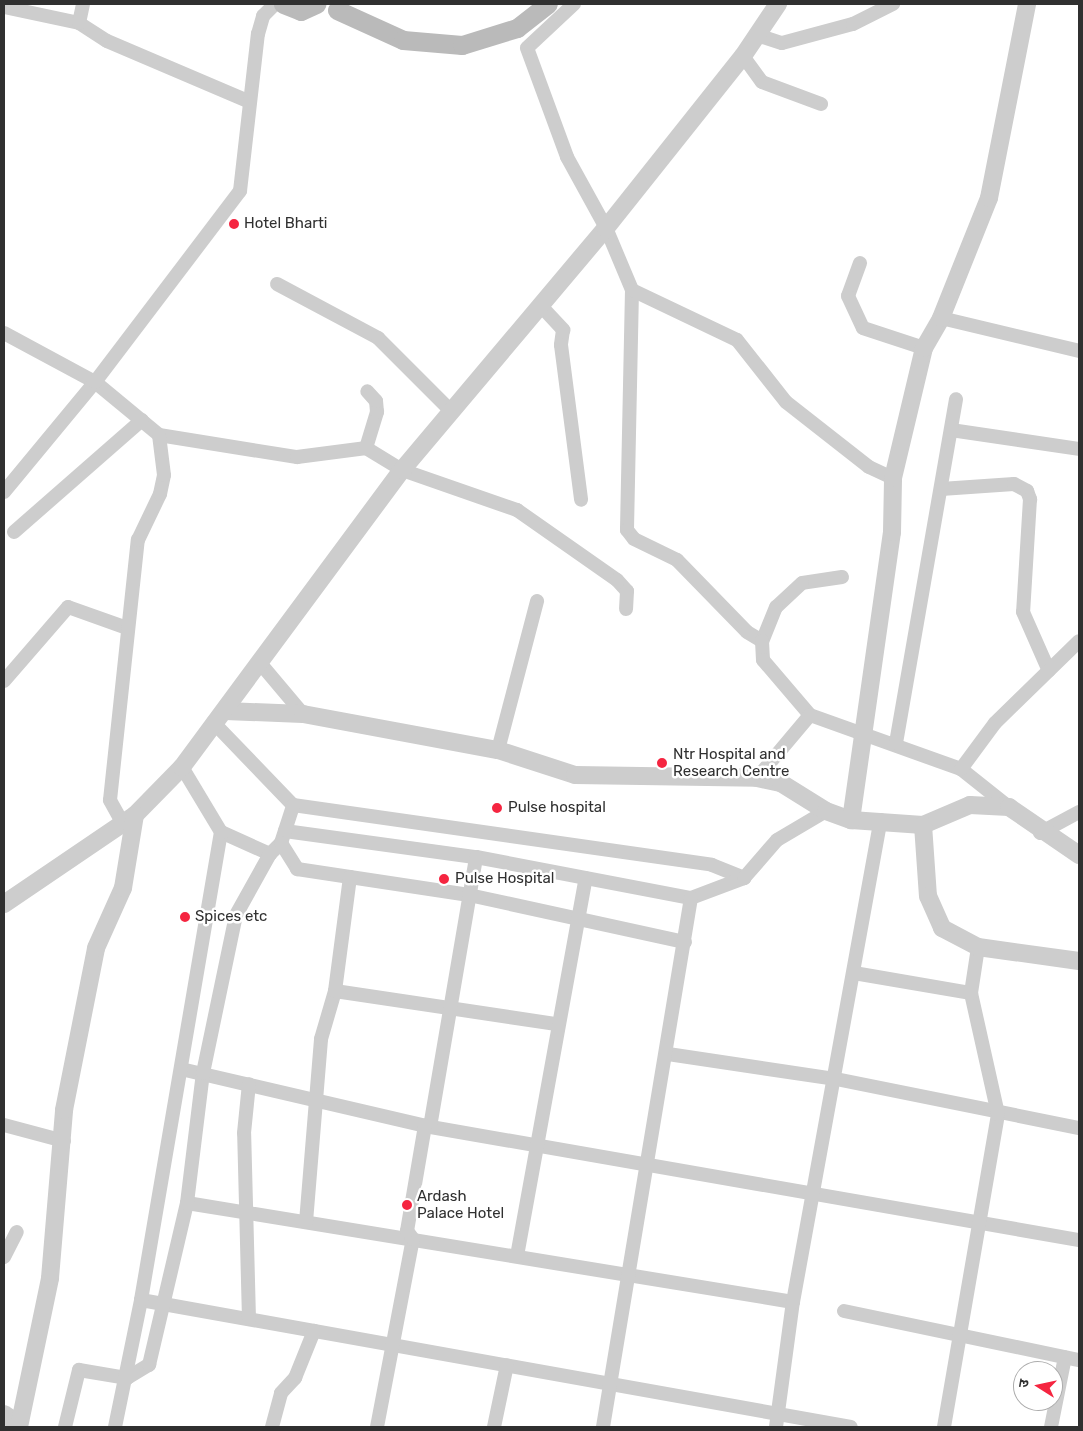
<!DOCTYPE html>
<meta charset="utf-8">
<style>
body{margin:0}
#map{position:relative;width:1083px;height:1431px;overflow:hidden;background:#fff;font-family:Rubik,"Noto Sans Devanagari",sans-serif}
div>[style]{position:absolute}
.minor>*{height:14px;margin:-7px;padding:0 7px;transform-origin:7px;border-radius:7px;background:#cdcdcd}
.tertiary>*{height:18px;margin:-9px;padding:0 9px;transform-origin:9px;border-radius:9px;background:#cdcdcd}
.secondary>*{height:19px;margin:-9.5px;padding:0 9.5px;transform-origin:9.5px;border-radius:9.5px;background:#bababa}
.dots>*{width:14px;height:14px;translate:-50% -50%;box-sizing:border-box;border:2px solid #fff;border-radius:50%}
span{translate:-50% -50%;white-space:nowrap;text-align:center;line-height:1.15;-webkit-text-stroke:5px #fff;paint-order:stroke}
.poi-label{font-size:15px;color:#303030}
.left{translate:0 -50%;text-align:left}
.frame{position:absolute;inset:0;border:5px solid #303030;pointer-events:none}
.north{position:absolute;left:1013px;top:1361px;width:50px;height:50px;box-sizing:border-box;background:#fff;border:1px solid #acacac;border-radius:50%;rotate:280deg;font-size:14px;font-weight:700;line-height:20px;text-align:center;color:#303030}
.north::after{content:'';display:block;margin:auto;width:18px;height:22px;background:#f52540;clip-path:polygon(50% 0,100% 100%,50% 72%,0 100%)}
</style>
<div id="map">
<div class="minor">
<div style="left:574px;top:4px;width:64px;rotate:136.9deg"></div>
<div style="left:527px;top:48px;width:116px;rotate:69.8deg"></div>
<div style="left:567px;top:157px;width:81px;rotate:61.2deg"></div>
<div style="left:606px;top:228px;width:67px;rotate:67.2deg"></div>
<div style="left:632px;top:290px;width:240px;rotate:91.2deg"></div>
<div style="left:627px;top:530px;width:11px;rotate:52deg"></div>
<div style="left:634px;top:539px;width:48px;rotate:26deg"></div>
<div style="left:677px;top:560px;width:100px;rotate:45.8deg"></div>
<div style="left:747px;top:632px;width:17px;rotate:31deg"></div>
<div style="left:4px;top:7px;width:77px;rotate:12deg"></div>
<div style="left:79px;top:23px;width:33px;rotate:33deg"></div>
<div style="left:107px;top:41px;width:153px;rotate:23.1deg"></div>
<div style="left:79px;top:23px;width:19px;rotate:-78deg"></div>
<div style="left:757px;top:35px;width:26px;rotate:18deg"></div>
<div style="left:782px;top:43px;width:73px;rotate:-15deg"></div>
<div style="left:853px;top:24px;width:45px;rotate:-26.6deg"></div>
<div style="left:743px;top:56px;width:32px;rotate:54deg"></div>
<div style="left:762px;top:82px;width:63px;rotate:20.4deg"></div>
<div style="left:860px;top:263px;width:35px;rotate:110deg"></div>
<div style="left:848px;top:296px;width:35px;rotate:65deg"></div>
<div style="left:863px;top:328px;width:64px;rotate:18.2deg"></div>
<div style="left:277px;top:284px;width:115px;rotate:28.1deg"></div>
<div style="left:378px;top:338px;width:105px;rotate:45deg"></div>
<div style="left:632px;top:290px;width:116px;rotate:25.5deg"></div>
<div style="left:737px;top:340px;width:79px;rotate:51.7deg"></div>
<div style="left:786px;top:402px;width:105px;rotate:38.1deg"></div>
<div style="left:869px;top:467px;width:26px;rotate:25deg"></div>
<div style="left:541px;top:306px;width:33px;rotate:47deg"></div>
<div style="left:563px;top:330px;width:15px;rotate:98deg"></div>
<div style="left:561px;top:345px;width:156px;rotate:82.6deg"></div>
<div style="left:941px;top:318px;width:142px;rotate:13.4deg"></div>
<div style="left:4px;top:333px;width:103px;rotate:28.3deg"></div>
<div style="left:95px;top:382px;width:83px;rotate:39.6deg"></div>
<div style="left:159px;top:435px;width:140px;rotate:9.1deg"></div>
<div style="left:297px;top:457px;width:70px;rotate:-7.4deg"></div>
<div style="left:366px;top:448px;width:42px;rotate:31.4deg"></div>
<div style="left:402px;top:470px;width:122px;rotate:19.2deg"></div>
<div style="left:517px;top:510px;width:122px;rotate:35deg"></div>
<div style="left:617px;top:580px;width:15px;rotate:48deg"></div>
<div style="left:627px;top:591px;width:18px;rotate:93deg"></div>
<div style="left:951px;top:430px;width:129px;rotate:8.4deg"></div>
<div style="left:366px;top:448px;width:38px;rotate:-73deg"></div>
<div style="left:377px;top:412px;width:11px;rotate:-95deg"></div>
<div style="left:376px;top:401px;width:13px;rotate:-132deg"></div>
<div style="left:941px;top:489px;width:73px;rotate:-3.9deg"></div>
<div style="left:1014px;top:484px;width:15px;rotate:28deg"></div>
<div style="left:1027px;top:491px;width:9px;rotate:69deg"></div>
<div style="left:1030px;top:499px;width:113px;rotate:93.5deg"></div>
<div style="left:1023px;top:612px;width:64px;rotate:66.2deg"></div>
<div style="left:4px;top:492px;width:143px;rotate:-50.4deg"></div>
<div style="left:95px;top:382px;width:240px;rotate:-52.8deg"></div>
<div style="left:240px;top:191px;width:158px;rotate:-83.5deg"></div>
<div style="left:258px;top:34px;width:19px;rotate:-74deg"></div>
<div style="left:263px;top:16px;width:17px;rotate:-45deg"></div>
<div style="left:14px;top:532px;width:170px;rotate:-41.2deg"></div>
<div style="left:842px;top:577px;width:40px;rotate:171.5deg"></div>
<div style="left:802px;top:583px;width:35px;rotate:137deg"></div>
<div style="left:776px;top:607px;width:37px;rotate:112deg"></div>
<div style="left:762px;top:641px;width:19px;rotate:87deg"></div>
<div style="left:763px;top:660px;width:72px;rotate:49.5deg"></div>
<div style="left:810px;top:715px;width:160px;rotate:19.7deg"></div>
<div style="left:961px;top:769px;width:61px;rotate:38.4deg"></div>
<div style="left:260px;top:663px;width:67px;rotate:49.9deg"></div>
<div style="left:4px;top:681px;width:98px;rotate:-49.1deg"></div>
<div style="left:68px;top:607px;width:63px;rotate:19.6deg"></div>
<div style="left:213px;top:722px;width:115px;rotate:46.1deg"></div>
<div style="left:293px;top:805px;width:423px;rotate:8.1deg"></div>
<div style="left:712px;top:865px;width:35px;rotate:22deg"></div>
<div style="left:896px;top:743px;width:349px;rotate:-80.1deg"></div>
<div style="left:498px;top:750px;width:154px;rotate:-75.3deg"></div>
<div style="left:961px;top:769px;width:57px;rotate:-53.5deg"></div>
<div style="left:995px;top:723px;width:117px;rotate:-44.3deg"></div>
<div style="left:757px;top:778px;width:82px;rotate:-49.9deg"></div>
<div style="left:122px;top:822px;width:25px;rotate:-119deg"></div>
<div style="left:110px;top:800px;width:262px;rotate:-83.9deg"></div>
<div style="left:138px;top:540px;width:51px;rotate:-64.4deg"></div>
<div style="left:160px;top:494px;width:19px;rotate:-78deg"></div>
<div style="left:164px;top:475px;width:40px;rotate:-97.1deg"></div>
<div style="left:285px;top:831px;width:193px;rotate:7.8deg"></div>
<div style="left:476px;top:857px;width:219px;rotate:10.8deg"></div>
<div style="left:691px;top:898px;width:57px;rotate:-20.7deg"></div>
<div style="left:744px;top:878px;width:50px;rotate:-49deg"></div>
<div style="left:777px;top:840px;width:57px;rotate:-30.6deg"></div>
<div style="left:221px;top:832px;width:54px;rotate:24.2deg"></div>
<div style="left:270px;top:854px;width:16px;rotate:-45deg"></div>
<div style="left:281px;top:843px;width:40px;rotate:-72deg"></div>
<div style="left:1040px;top:833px;width:44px;rotate:-28.3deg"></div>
<div style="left:281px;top:843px;width:31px;rotate:58deg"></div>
<div style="left:297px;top:869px;width:174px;rotate:8.6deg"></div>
<div style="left:469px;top:895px;width:221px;rotate:12.3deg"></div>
<div style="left:854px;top:973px;width:119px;rotate:9.7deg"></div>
<div style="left:335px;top:991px;width:224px;rotate:8.5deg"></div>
<div style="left:668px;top:1054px;width:170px;rotate:8.5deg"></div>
<div style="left:836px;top:1079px;width:248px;rotate:11.4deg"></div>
<div style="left:181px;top:1069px;width:251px;rotate:13.1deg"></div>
<div style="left:425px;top:1126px;width:664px;rotate:9.89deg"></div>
<div style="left:4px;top:1125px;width:62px;rotate:14.9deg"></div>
<div style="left:430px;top:1127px;width:274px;rotate:-80.3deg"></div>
<div style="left:187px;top:1203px;width:614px;rotate:9.28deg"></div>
<div style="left:306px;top:1222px;width:184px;rotate:-85.3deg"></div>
<div style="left:321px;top:1039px;width:50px;rotate:-73.7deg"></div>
<div style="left:335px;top:991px;width:115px;rotate:-82.5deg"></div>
<div style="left:517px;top:1256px;width:384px;rotate:-79.7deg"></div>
<div style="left:4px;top:1257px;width:28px;rotate:-63deg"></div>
<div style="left:141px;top:1300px;width:721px;rotate:10.14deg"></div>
<div style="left:844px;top:1311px;width:240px;rotate:11.8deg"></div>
<div style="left:249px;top:1319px;width:186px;rotate:-91.5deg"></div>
<div style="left:244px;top:1133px;width:49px;rotate:-84.2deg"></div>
<div style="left:65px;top:1427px;width:59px;rotate:-76.2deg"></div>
<div style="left:79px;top:1370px;width:49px;rotate:9.5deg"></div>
<div style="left:127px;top:1378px;width:26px;rotate:-31deg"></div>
<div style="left:149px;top:1365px;width:166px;rotate:-76.8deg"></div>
<div style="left:187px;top:1203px;width:131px;rotate:-83deg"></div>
<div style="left:203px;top:1073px;width:161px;rotate:-78.2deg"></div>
<div style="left:236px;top:915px;width:70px;rotate:-60.9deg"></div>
<div style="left:115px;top:1427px;width:130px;rotate:-78.4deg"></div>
<div style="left:141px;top:1300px;width:475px;rotate:-80.3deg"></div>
<div style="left:221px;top:832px;width:76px;rotate:-121deg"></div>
<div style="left:272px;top:1427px;width:35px;rotate:-75deg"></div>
<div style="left:281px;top:1393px;width:21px;rotate:-47deg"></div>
<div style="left:295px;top:1378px;width:51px;rotate:-68deg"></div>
<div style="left:377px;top:1427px;width:191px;rotate:-79.2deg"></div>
<div style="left:413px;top:1239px;width:10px;rotate:-127deg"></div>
<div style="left:407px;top:1231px;width:107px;rotate:-80.3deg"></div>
<div style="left:494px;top:1427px;width:63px;rotate:-78.2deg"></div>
<div style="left:603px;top:1427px;width:536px;rotate:-80.56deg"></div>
<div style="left:776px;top:1427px;width:126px;rotate:-82.3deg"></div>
<div style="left:793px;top:1302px;width:490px;rotate:-79.7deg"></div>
<div style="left:944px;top:1427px;width:318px;rotate:-80.2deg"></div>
<div style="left:998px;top:1114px;width:124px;rotate:-102.6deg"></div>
<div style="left:971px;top:993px;width:47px;rotate:-81.3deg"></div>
<div style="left:1051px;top:1427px;width:71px;rotate:-78.7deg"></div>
</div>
<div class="tertiary">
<div style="left:225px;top:711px;width:78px;rotate:2.2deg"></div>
<div style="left:303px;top:714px;width:198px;rotate:10.5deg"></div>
<div style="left:498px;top:750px;width:81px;rotate:18deg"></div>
<div style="left:575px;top:775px;width:182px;rotate:0.9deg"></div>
<div style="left:757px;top:778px;width:25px;rotate:12deg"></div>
<div style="left:781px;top:783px;width:53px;rotate:31.9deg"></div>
<div style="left:826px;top:811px;width:27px;rotate:20deg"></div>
<div style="left:851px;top:820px;width:72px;rotate:4deg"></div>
<div style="left:923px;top:825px;width:51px;rotate:-23.1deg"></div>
<div style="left:970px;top:805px;width:39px;rotate:3deg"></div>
<div style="left:1009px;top:807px;width:85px;rotate:34.4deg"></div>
<div style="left:851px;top:820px;width:291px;rotate:-81.9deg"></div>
<div style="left:892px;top:532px;width:54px;rotate:-88.9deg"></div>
<div style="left:893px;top:478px;width:134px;rotate:-76.6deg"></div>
<div style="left:924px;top:348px;width:34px;rotate:-60deg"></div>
<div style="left:941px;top:318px;width:129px;rotate:-68.2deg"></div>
<div style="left:989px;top:198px;width:198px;rotate:-78.9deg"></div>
<div style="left:923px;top:825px;width:71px;rotate:86deg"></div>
<div style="left:928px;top:896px;width:35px;rotate:66deg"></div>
<div style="left:942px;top:928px;width:41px;rotate:27.8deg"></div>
<div style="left:978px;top:947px;width:102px;rotate:7.9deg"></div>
<div style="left:4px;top:904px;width:158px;rotate:-34.2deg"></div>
<div style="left:135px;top:815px;width:67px;rotate:-45.6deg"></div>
<div style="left:182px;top:767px;width:370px;rotate:-53.5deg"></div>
<div style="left:402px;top:470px;width:317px;rotate:-49.9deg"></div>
<div style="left:606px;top:228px;width:220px;rotate:-51.5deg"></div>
<div style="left:743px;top:56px;width:63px;rotate:-56.1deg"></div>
<div style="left:4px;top:1414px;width:18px;rotate:34deg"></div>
<div style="left:19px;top:1427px;width:152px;rotate:-78.2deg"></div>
<div style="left:50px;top:1278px;width:169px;rotate:-85.2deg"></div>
<div style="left:64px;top:1110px;width:165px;rotate:-78.8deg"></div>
<div style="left:96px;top:948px;width:66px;rotate:-65.8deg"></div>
<div style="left:123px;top:888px;width:74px;rotate:-80.7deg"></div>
</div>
<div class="secondary">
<div style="left:283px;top:4px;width:19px;rotate:21deg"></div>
<div style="left:301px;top:11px;width:17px;rotate:-25deg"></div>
<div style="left:337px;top:10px;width:72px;rotate:24.4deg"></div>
<div style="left:403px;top:40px;width:59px;rotate:4.8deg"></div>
<div style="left:462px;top:45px;width:58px;rotate:-17.2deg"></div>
<div style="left:517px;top:28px;width:39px;rotate:-38deg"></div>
</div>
<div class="dots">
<div style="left:234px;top:224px;background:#f52540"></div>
<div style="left:662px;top:763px;background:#f52540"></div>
<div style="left:497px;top:808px;background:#f52540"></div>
<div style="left:444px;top:879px;background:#f52540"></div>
<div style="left:185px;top:917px;background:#f52540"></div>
<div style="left:407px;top:1205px;background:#f52540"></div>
</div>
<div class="poi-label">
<span class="left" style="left:244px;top:224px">Hotel Bharti</span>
<span class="left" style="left:673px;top:763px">Ntr Hospital and<br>Research Centre</span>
<span class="left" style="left:508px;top:808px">Pulse hospital</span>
<span class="left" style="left:455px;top:879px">Pulse Hospital</span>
<span class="left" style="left:195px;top:917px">Spices etc</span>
<span class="left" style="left:417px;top:1205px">Ardash<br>Palace Hotel</span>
</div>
<div class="frame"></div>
<div class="north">उ</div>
</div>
